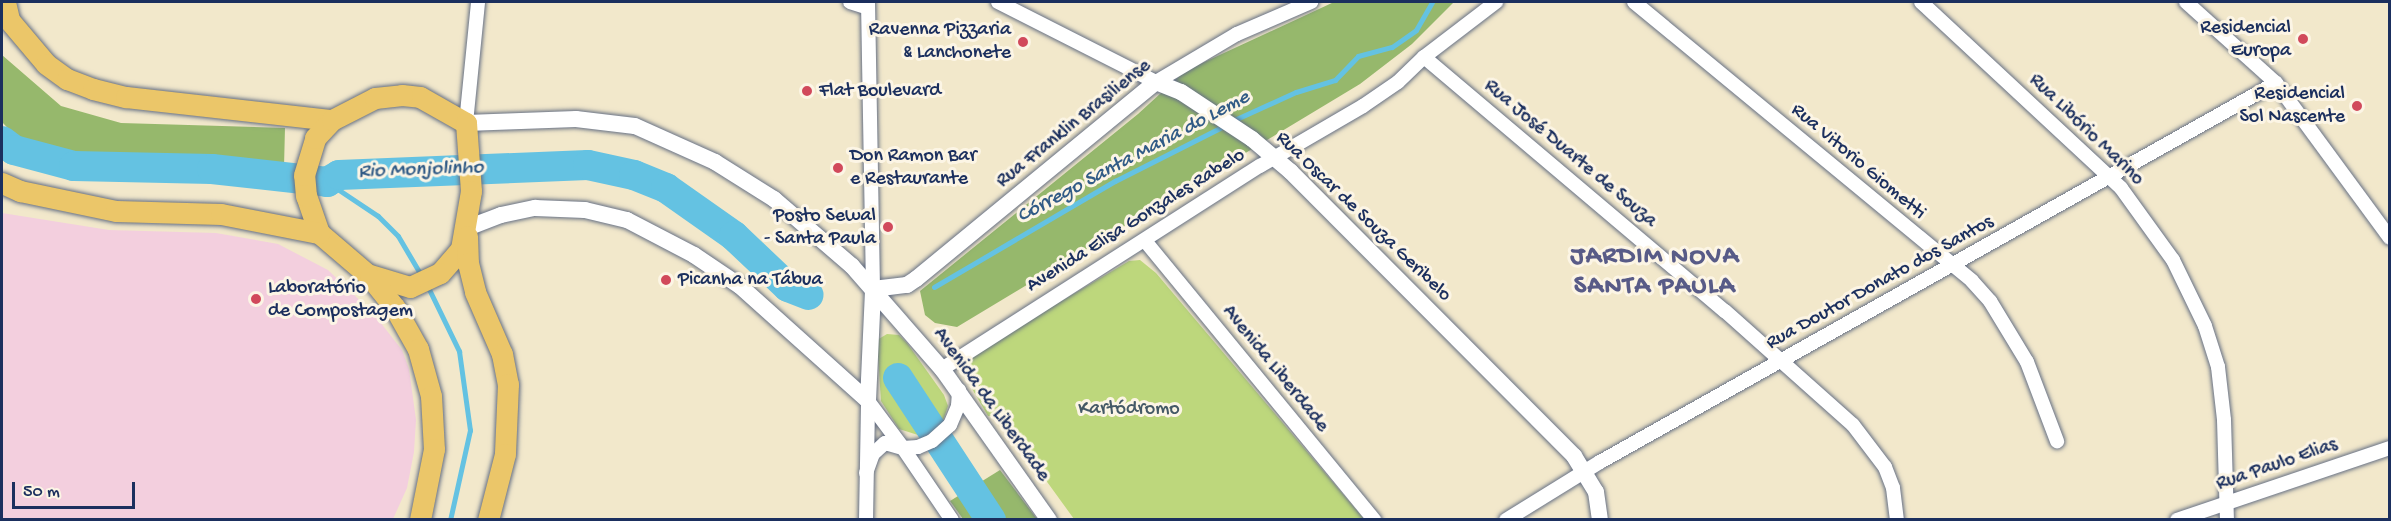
<!DOCTYPE html>
<meta charset="utf-8">
<style>
body{margin:0}
#map{position:relative;width:2391px;height:521px;overflow:hidden;background:#f2e8cb;font-family:"Gochi Hand",sans-serif}
div>[style]{position:absolute}
.built>*{inset:0;background:#f3cfde}
.green>*{inset:0;background:#bdd77c}
.forest>*{inset:0;background:#96b86c}
.stream>*{height:5px;margin:-2.5px;padding:0 2.5px;transform-origin:2.5px;border-radius:2.5px;background:#64c2e2}
.river>*{height:30px;margin:-15px;padding:0 15px;transform-origin:15px;border-radius:15px;background:#64c2e2}
.roads{filter:drop-shadow(0 0 2px #667084) drop-shadow(0 0 2px #667084)}
.minor>*{height:14px;margin:-7px;padding:0 7px;transform-origin:7px;border-radius:7px;background:#fff}
.tertiary>*{height:16px;margin:-8px;padding:0 8px;transform-origin:8px;border-radius:8px;background:#fff}
.primary>*{height:21px;margin:-10.5px;padding:0 10.5px;transform-origin:10.5px;border-radius:10.5px;background:#ebc669}
.dots>*{width:16px;height:16px;translate:-50% -50%;box-sizing:border-box;border:3px solid #fcf5e5;border-radius:50%}
span{translate:-50% -50%;white-space:nowrap;text-align:center;line-height:1.15;-webkit-text-stroke:6px #fcf5e5;paint-order:stroke}
.poi-label{font-size:20px;color:#1b2f5e}
.right{translate:-100% -50%;text-align:right}
.left{translate:0 -50%;text-align:left}
.street-label{font-size:20px;color:#1b2f5e}
.park-label{font-size:20px;color:#445966}
.water-label{font-size:21px;color:#315b86;font-style:italic}
.district-label{font-size:26px;color:#585b87;font-weight:700;letter-spacing:1.5px}
.frame{position:absolute;inset:0;border:3px solid #1b2f5e;pointer-events:none}
.scale{position:absolute;left:12px;top:482px;width:123px;height:27px;box-sizing:border-box;border:3px solid #1b2f5e;border-top:0;padding-left:8px;font-size:18px;line-height:21px;white-space:nowrap;color:#1b2f5e;-webkit-text-stroke:4px #fcf5e5;paint-order:stroke}
</style>
<div id="map">
<div class="built">
<div style="clip-path:polygon(2px 213px,109px 230px,216px 233px,278px 244px,328px 270px,373px 313px,402px 350px,409px 369px,416px 420px,414px 452px,407px 488px,393px 519px,2px 519px)"></div>
</div>
<div class="green">
<div style="clip-path:polygon(1140px 260px,1156px 273px,1364px 519px,1074px 519px,1000px 417px,988px 416px,964px 375px,964px 366px,974px 353px,1129px 261px)"></div>
<div style="clip-path:polygon(887px 334px,899px 335px,907px 343px,944px 395px,948px 406px,943px 421px,927px 432px,918px 435px,899px 429px,881px 401px,877px 340px)"></div>
</div>
<div class="forest">
<div style="clip-path:polygon(1334px 2px,1454px 2px,1412px 44px,1360px 84px,957px 327px,935px 323px,925px 315px,920px 291px,1138px 114px,1185px 71px)"></div>
<div style="clip-path:polygon(2px 55px,61px 106px,121px 123px,285px 128px,284px 167px,150px 156px,80px 156px,17px 138px,2px 122px)"></div>
<div style="clip-path:polygon(1000px 470px,1037px 519px,963px 519px,950px 501px)"></div>
</div>
<div class="stream">
<div style="left:1232px;top:121px;width:70px;rotate:-24.4deg"></div>
<div style="left:1296px;top:92px;width:41px;rotate:-17.1deg"></div>
<div style="left:1335px;top:80px;width:33px;rotate:-46deg"></div>
<div style="left:1358px;top:56px;width:35px;rotate:-15deg"></div>
<div style="left:1392px;top:47px;width:29px;rotate:-35deg"></div>
<div style="left:1416px;top:30px;width:32px;rotate:-60deg"></div>
<div style="left:327px;top:182px;width:61px;rotate:33.7deg"></div>
<div style="left:378px;top:216px;width:28px;rotate:45deg"></div>
<div style="left:398px;top:236px;width:45px;rotate:59.5deg"></div>
<div style="left:426px;top:283px;width:76px;rotate:64.1deg"></div>
<div style="left:459px;top:351px;width:80px;rotate:82.1deg"></div>
<div style="left:470px;top:430px;width:92px;rotate:102.5deg"></div>
<div style="left:934px;top:287px;width:210px;rotate:-30.4deg"></div>
<div style="left:1115px;top:181px;width:122px;rotate:-26.8deg"></div>
</div>
<div class="river">
<div style="left:2px;top:141px;width:15px;rotate:37deg"></div>
<div style="left:14px;top:150px;width:62px;rotate:14.9deg"></div>
<div style="left:74px;top:166px;width:138px;rotate:1.2deg"></div>
<div style="left:212px;top:169px;width:116px;rotate:6.4deg"></div>
<div style="left:327px;top:182px;width:14px;rotate:-30deg"></div>
<div style="left:339px;top:175px;width:249px;rotate:-2.3deg"></div>
<div style="left:588px;top:165px;width:47px;rotate:12.3deg"></div>
<div style="left:634px;top:175px;width:35px;rotate:22deg"></div>
<div style="left:666px;top:188px;width:83px;rotate:35.2deg"></div>
<div style="left:734px;top:236px;width:74px;rotate:43.4deg"></div>
<div style="left:788px;top:287px;width:22px;rotate:21deg"></div>
<div style="left:898px;top:378px;width:170px;rotate:56.8deg"></div>
</div>
<div class="roads">
<div class="minor">
<div style="left:850px;top:2px;width:19px;rotate:18deg"></div>
<div style="left:868px;top:2px;width:287px;rotate:89deg"></div>
<div style="left:998px;top:2px;width:177px;rotate:26.9deg"></div>
<div style="left:1156px;top:82px;width:94px;rotate:-30.7deg"></div>
<div style="left:1237px;top:34px;width:81px;rotate:-23.4deg"></div>
<div style="left:1634px;top:2px;width:438px;rotate:39.5deg"></div>
<div style="left:1972px;top:281px;width:27px;rotate:48deg"></div>
<div style="left:1990px;top:301px;width:71px;rotate:58.8deg"></div>
<div style="left:2027px;top:362px;width:85px;rotate:69.2deg"></div>
<div style="left:1921px;top:2px;width:273px;rotate:42.9deg"></div>
<div style="left:2121px;top:188px;width:89px;rotate:54.2deg"></div>
<div style="left:2173px;top:260px;width:73px;rotate:64.1deg"></div>
<div style="left:2205px;top:326px;width:43px;rotate:72.4deg"></div>
<div style="left:2218px;top:367px;width:53px;rotate:83.5deg"></div>
<div style="left:2224px;top:420px;width:100px;rotate:88.3deg"></div>
<div style="left:2186px;top:2px;width:121px;rotate:42deg"></div>
<div style="left:2276px;top:83px;width:192px;rotate:53.7deg"></div>
<div style="left:1424px;top:57px;width:394px;rotate:40.2deg"></div>
<div style="left:1725px;top:311px;width:171px;rotate:41.7deg"></div>
<div style="left:1853px;top:425px;width:53px;rotate:52.7deg"></div>
<div style="left:1885px;top:467px;width:22px;rotate:69deg"></div>
<div style="left:1893px;top:488px;width:32px;rotate:83deg"></div>
<div style="left:466px;top:123px;width:122px;rotate:-84.3deg"></div>
<div style="left:1146px;top:242px;width:360px;rotate:50.6deg"></div>
<div style="left:942px;top:369px;width:377px;rotate:-32.6deg"></div>
<div style="left:1260px;top:166px;width:119px;rotate:-30.2deg"></div>
<div style="left:1363px;top:106px;width:42px;rotate:-34.4deg"></div>
<div style="left:1398px;top:82px;width:36px;rotate:-44deg"></div>
<div style="left:1424px;top:57px;width:91px;rotate:-37.4deg"></div>
<div style="left:868px;top:401px;width:59px;rotate:53.3deg"></div>
<div style="left:903px;top:448px;width:15px;rotate:-4deg"></div>
<div style="left:918px;top:447px;width:15px;rotate:-23deg"></div>
<div style="left:932px;top:441px;width:24px;rotate:-42deg"></div>
<div style="left:950px;top:425px;width:21px;rotate:-67deg"></div>
<div style="left:958px;top:406px;width:16px;rotate:-86deg"></div>
<div style="left:866px;top:473px;width:20px;rotate:-70deg"></div>
<div style="left:873px;top:454px;width:16px;rotate:-43deg"></div>
<div style="left:885px;top:443px;width:19px;rotate:16deg"></div>
<div style="left:903px;top:448px;width:87px;rotate:55.8deg"></div>
<div style="left:866px;top:520px;width:119px;rotate:-89deg"></div>
<div style="left:1506px;top:520px;width:110px;rotate:-31.7deg"></div>
<div style="left:1600px;top:462px;width:775px;rotate:-29.28deg"></div>
<div style="left:2177px;top:520px;width:225px;rotate:-18.7deg"></div>
</div>
<div class="tertiary">
<div style="left:466px;top:123px;width:110px;rotate:-2.1deg"></div>
<div style="left:576px;top:119px;width:59px;rotate:6.8deg"></div>
<div style="left:635px;top:126px;width:88px;rotate:24.2deg"></div>
<div style="left:715px;top:162px;width:70px;rotate:32.1deg"></div>
<div style="left:774px;top:199px;width:103px;rotate:40.7deg"></div>
<div style="left:852px;top:266px;width:137px;rotate:48.9deg"></div>
<div style="left:942px;top:369px;width:185px;rotate:54.7deg"></div>
<div style="left:467px;top:228px;width:36px;rotate:-21deg"></div>
<div style="left:501px;top:215px;width:35px;rotate:-12deg"></div>
<div style="left:535px;top:208px;width:50px;rotate:2.3deg"></div>
<div style="left:585px;top:210px;width:43px;rotate:13.4deg"></div>
<div style="left:627px;top:220px;width:76px;rotate:27.6deg"></div>
<div style="left:694px;top:255px;width:55px;rotate:34deg"></div>
<div style="left:740px;top:286px;width:172px;rotate:41.9deg"></div>
<div style="left:873px;top:289px;width:34px;rotate:-7deg"></div>
<div style="left:907px;top:285px;width:11px;rotate:-34deg"></div>
<div style="left:916px;top:279px;width:310px;rotate:-39.4deg"></div>
<div style="left:1156px;top:82px;width:27px;rotate:22deg"></div>
<div style="left:1181px;top:92px;width:85px;rotate:33.5deg"></div>
<div style="left:1252px;top:139px;width:51px;rotate:40.2deg"></div>
<div style="left:1291px;top:172px;width:401px;rotate:45.1deg"></div>
<div style="left:1574px;top:456px;width:42px;rotate:58.6deg"></div>
<div style="left:1596px;top:492px;width:28px;rotate:82deg"></div>
<div style="left:868px;top:401px;width:112px;rotate:-87.4deg"></div>
</div>
<div class="primary">
<div style="left:5px;top:2px;width:18px;rotate:77deg"></div>
<div style="left:9px;top:20px;width:57px;rotate:49.9deg"></div>
<div style="left:46px;top:64px;width:26px;rotate:36deg"></div>
<div style="left:67px;top:79px;width:28px;rotate:21deg"></div>
<div style="left:93px;top:89px;width:34px;rotate:14deg"></div>
<div style="left:126px;top:97px;width:207px;rotate:6.4deg"></div>
<div style="left:402px;top:95px;width:18px;rotate:6deg"></div>
<div style="left:420px;top:97px;width:53px;rotate:29.5deg"></div>
<div style="left:466px;top:123px;width:68px;rotate:85.8deg"></div>
<div style="left:471px;top:191px;width:59px;rotate:99.8deg"></div>
<div style="left:461px;top:249px;width:32px;rotate:131deg"></div>
<div style="left:440px;top:273px;width:33px;rotate:155deg"></div>
<div style="left:410px;top:287px;width:45px;rotate:-163.2deg"></div>
<div style="left:367px;top:274px;width:63px;rotate:-139.5deg"></div>
<div style="left:319px;top:233px;width:39px;rotate:-109deg"></div>
<div style="left:306px;top:196px;width:21px;rotate:-95deg"></div>
<div style="left:304px;top:175px;width:39px;rotate:-73deg"></div>
<div style="left:315px;top:138px;width:25px;rotate:-47deg"></div>
<div style="left:332px;top:120px;width:48px;rotate:-27.1deg"></div>
<div style="left:375px;top:98px;width:27px;rotate:-6deg"></div>
<div style="left:2px;top:183px;width:20px;rotate:24deg"></div>
<div style="left:20px;top:191px;width:98px;rotate:11.8deg"></div>
<div style="left:116px;top:211px;width:105px;rotate:1.6deg"></div>
<div style="left:221px;top:214px;width:100px;rotate:11deg"></div>
<div style="left:467px;top:236px;width:27px;rotate:88deg"></div>
<div style="left:468px;top:263px;width:30px;rotate:76deg"></div>
<div style="left:475px;top:292px;width:68px;rotate:66.5deg"></div>
<div style="left:502px;top:354px;width:31px;rotate:79deg"></div>
<div style="left:508px;top:384px;width:70px;rotate:92.5deg"></div>
<div style="left:505px;top:454px;width:68px;rotate:104.4deg"></div>
<div style="left:370px;top:277px;width:40px;rotate:51deg"></div>
<div style="left:395px;top:308px;width:47px;rotate:60.7deg"></div>
<div style="left:418px;top:349px;width:49px;rotate:74.5deg"></div>
<div style="left:431px;top:396px;width:53px;rotate:86.8deg"></div>
<div style="left:434px;top:449px;width:72px;rotate:101.2deg"></div>
</div>
</div>
<div class="dots">
<div style="left:2303px;top:39px;background:#d1495b"></div>
<div style="left:1023px;top:42px;background:#d1495b"></div>
<div style="left:807px;top:91px;background:#d1495b"></div>
<div style="left:2357px;top:106px;background:#d1495b"></div>
<div style="left:838px;top:168px;background:#d1495b"></div>
<div style="left:888px;top:227px;background:#d1495b"></div>
<div style="left:666px;top:280px;background:#d1495b"></div>
<div style="left:256px;top:299px;background:#d1495b"></div>
</div>
<div class="poi-label">
<span class="right" style="left:2291px;top:40px">Residencial<br>Europa</span>
<span class="right" style="left:1011px;top:42px">Ravenna Pizzaria<br>&amp; Lanchonete</span>
<span class="left" style="left:819px;top:91px">Flat Boulevard</span>
<span class="right" style="left:2345px;top:106px">Residencial<br>Sol Nascente</span>
<span class="left" style="left:850px;top:168px">Don Ramon Bar<br>e Restaurante</span>
<span class="right" style="left:876px;top:228px">Posto Sewal<br>- Santa Paula</span>
<span class="left" style="left:678px;top:280px">Picanha na Tábua</span>
<span class="left" style="left:268px;top:300px">Laboratório<br>de Compostagem</span>
</div>
<div class="street-label">
<span style="left:1074px;top:124px;rotate:-39deg">Rua Franklin Brasiliense</span>
<span style="left:2086px;top:130px;rotate:44deg">Rua Libório Marino</span>
<span style="left:1570px;top:154px;rotate:40deg">Rua José Duarte de Souza</span>
<span style="left:1858px;top:162px;rotate:40deg">Rua Vitorio Giometti</span>
<span style="left:1363px;top:217px;rotate:44deg">Rua Oscar de Souza Geribelo</span>
<span style="left:1136px;top:221px;rotate:-32deg">Avenida Elisa Gonzales Rabelo</span>
<span style="left:1880px;top:283px;rotate:-29deg">Rua Doutor Donato dos Santos</span>
<span style="left:1275px;top:369px;rotate:51deg">Avenida Liberdade</span>
<span style="left:991px;top:405px;rotate:54deg">Avenida da Liberdade</span>
<span style="left:2277px;top:465px;rotate:-19deg">Rua Paulo Elias</span>
</div>
<div class="park-label">
<span style="left:1129px;top:409px">Kartódromo</span>
</div>
<div class="water-label">
<span style="left:1134px;top:158px;rotate:-28deg">Córrego Santa Maria do Leme</span>
<span style="left:421px;top:171px;rotate:-2deg">Rio Monjolinho</span>
</div>
<div class="district-label">
<span style="left:1655px;top:273px">JARDIM NOVA<br>SANTA PAULA</span>
</div>
<div class="frame"></div>
<div class="scale">50 m</div>
</div>
